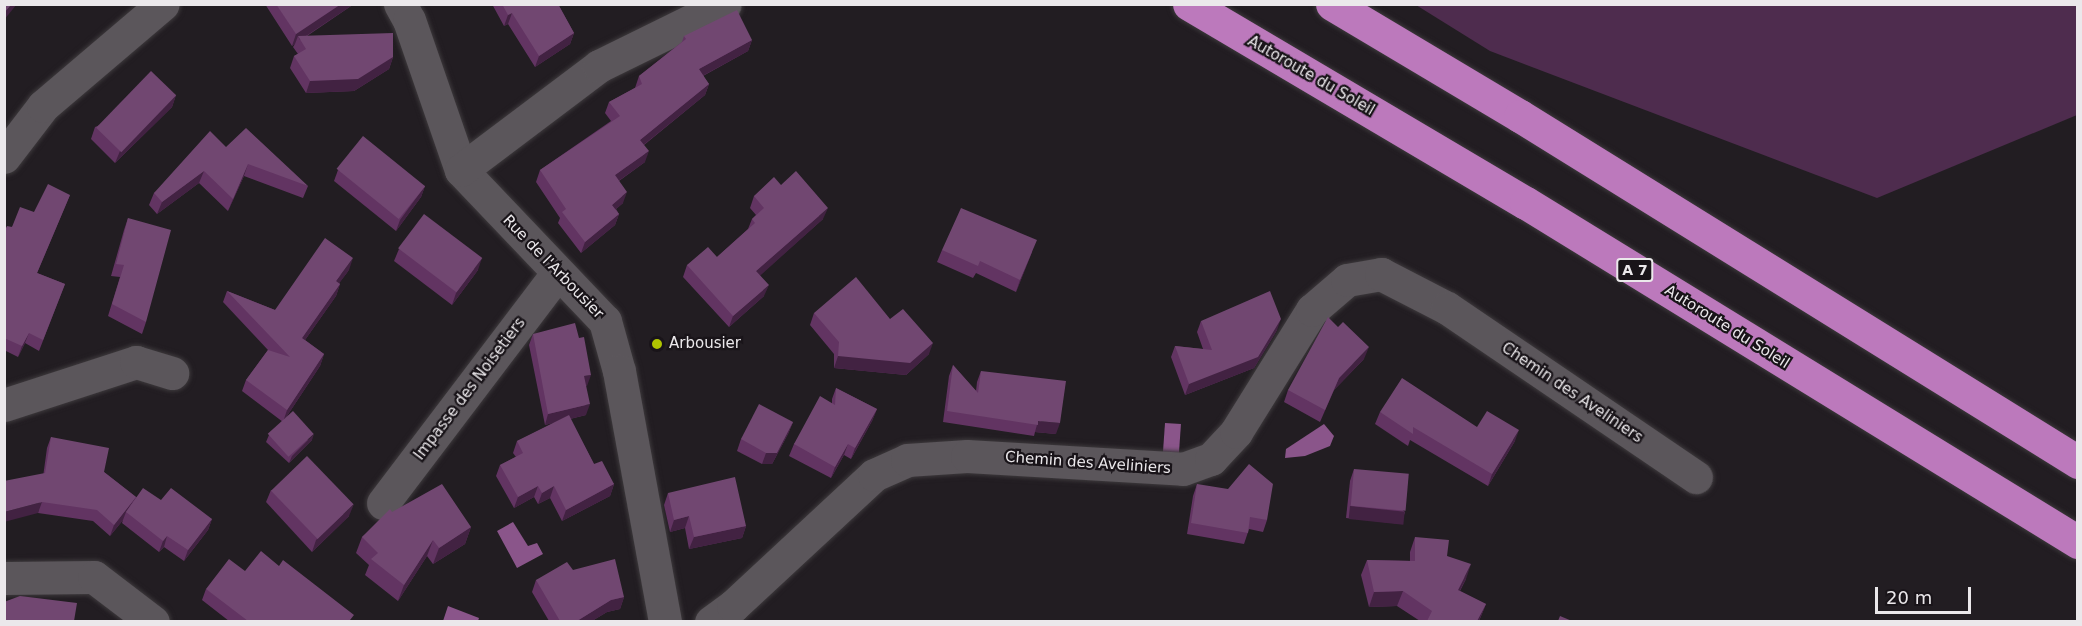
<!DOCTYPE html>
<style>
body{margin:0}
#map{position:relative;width:2082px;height:626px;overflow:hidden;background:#221d22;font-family:"DejaVu Sans",sans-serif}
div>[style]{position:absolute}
.green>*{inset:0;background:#4e2c4e}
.water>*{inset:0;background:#8a558a;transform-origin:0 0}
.roads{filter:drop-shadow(0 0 2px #3d393c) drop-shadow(0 0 2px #3d393c)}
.minor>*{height:33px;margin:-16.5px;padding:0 16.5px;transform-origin:16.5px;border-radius:16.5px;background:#5b565b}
.highway>*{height:33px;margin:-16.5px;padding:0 16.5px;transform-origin:16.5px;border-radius:16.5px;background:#bc79bc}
.wall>*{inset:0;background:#623462}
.shaded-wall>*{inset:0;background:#422242;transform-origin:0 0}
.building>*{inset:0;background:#714771;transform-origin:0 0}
.dots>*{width:16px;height:16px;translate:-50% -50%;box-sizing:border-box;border:3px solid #191419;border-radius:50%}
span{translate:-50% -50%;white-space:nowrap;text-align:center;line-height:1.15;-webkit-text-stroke:4.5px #191419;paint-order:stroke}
.shield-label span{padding:2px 4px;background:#191419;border:2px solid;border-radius:4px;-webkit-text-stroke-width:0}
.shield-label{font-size:14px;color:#ebe8eb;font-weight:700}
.street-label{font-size:15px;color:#ebe8eb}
.poi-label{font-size:15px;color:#ebe8eb}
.left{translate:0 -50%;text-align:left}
.frame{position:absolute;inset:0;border:6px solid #ebe8eb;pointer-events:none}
.scale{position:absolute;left:1875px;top:587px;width:96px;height:27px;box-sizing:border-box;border:3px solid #ebe8eb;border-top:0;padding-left:8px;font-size:18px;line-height:21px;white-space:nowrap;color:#ebe8eb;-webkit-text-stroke:4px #191419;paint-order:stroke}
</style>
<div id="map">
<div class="green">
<div style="clip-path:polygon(1416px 5px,2077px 5px,2077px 115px,1877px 198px,1490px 51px)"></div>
</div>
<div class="water">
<div style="left:1165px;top:423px;width:16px;height:33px;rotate:4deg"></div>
<div style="clip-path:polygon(1324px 424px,1334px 436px,1330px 446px,1305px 456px,1285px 458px,1286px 449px)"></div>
<div style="clip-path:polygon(513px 522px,528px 546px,537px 543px,543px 554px,517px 568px,497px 531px)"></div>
<div style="clip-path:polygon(448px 606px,479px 618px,478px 621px,443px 621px)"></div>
</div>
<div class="roads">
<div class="minor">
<div style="left:400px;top:4px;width:18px;rotate:61deg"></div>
<div style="left:409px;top:20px;width:159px;rotate:70.9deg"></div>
<div style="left:461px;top:170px;width:209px;rotate:46.4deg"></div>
<div style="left:605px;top:321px;width:52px;rotate:74.4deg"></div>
<div style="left:619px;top:371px;width:255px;rotate:79.6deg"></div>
<div style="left:4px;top:157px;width:64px;rotate:-52.6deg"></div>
<div style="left:43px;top:106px;width:157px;rotate:-40.4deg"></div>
<div style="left:461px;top:170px;width:173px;rotate:-37deg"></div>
<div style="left:599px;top:66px;width:140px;rotate:-26.2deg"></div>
<div style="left:4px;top:405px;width:139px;rotate:-18deg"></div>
<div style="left:136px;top:362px;width:38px;rotate:17deg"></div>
<div style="left:383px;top:503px;width:288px;rotate:-52.8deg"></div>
<div style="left:4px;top:578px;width:90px;rotate:-0.6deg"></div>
<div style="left:94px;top:577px;width:74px;rotate:37.3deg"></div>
<div style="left:711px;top:622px;width:27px;rotate:-36deg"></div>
<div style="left:733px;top:606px;width:192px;rotate:-42.9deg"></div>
<div style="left:874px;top:475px;width:36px;rotate:-24deg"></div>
<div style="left:907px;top:460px;width:60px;rotate:-3.8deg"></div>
<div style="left:967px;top:456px;width:216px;rotate:3.4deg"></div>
<div style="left:1183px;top:469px;width:30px;rotate:-20deg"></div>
<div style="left:1211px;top:459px;width:37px;rotate:-47deg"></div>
<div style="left:1236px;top:432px;width:144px;rotate:-58.1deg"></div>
<div style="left:1312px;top:310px;width:46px;rotate:-40.6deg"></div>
<div style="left:1347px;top:280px;width:35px;rotate:-10deg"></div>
<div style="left:1381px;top:274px;width:74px;rotate:27.3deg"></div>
<div style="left:1447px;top:308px;width:301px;rotate:34.2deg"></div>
</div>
<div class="highway">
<div style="left:1189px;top:4px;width:391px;rotate:30.6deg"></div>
<div style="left:1526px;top:203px;width:648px;rotate:31.56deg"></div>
<div style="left:1332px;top:4px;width:219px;rotate:30.8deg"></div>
<div style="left:1520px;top:116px;width:657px;rotate:31.8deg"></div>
</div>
</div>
<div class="wall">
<div style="clip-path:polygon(265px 4px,354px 4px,307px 36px,393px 57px,389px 69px,354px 91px,306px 93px,290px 68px,294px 56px,298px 54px,293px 47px,295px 44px,292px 46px)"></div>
<div style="clip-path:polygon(492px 4px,558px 4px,574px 33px,570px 44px,535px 67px,508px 24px,504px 26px)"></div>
<div style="clip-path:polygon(684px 36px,752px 40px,748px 51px,703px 76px,709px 84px,705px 95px,644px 145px,645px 162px,619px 181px,623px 203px,616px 209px,619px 214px,615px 225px,581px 253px,558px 223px,560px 218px,536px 182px,540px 170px,611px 121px,605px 113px,609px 102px,635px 88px,639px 76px,682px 42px)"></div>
<div style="clip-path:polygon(176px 95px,172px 107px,115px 163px,91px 139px,95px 127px)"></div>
<div style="clip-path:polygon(226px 147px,308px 186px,303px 198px,244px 176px,228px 211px,199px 183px,157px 214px,149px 205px,154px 193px)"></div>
<div style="clip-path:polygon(338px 170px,425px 186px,421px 197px,396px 231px,334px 181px)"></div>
<div style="clip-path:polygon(781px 185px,823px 219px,760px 275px,764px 296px,729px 327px,683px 277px,687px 265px,717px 257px,748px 229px,752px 219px,756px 215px,750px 208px,754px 196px)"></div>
<div style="clip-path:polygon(70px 195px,37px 273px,65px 284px,39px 351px,25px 343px,18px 357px,4px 350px,4px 232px,34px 212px)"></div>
<div style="clip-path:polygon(128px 218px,146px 322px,142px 334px,108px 316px,120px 277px,111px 276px,124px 230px)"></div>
<div style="clip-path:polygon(399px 249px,478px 270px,452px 305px,394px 261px)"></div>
<div style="clip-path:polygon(942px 250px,1032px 252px,1016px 292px,976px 273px,973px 278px,937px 262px)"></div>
<div style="clip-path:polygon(349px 270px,339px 283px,340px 284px,336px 296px,305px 340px,324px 354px,320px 366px,283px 422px,242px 391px,246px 380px,268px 350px,223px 302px,227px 291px,275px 310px)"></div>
<div style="clip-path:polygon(814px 313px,890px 319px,929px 354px,906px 375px,834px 368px,834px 354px,810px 325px)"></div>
<div style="clip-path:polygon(1201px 321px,1277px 330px,1254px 368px,1185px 395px,1171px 357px,1175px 346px,1203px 349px,1197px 332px)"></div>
<div style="clip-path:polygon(533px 334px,587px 386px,586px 386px,586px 415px,570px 419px,594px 464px,614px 484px,610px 496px,562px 521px,550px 498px,538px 504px,534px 497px,514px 508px,496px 476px,500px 465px,516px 457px,513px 453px,517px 441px,556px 422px,545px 425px,529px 345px)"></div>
<div style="clip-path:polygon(1364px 359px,1334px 390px,1320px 422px,1284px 402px,1288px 390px)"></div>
<div style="clip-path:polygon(953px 365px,976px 391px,977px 382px,981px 371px,1056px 434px,1035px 432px,1034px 436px,943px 422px,949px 376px)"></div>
<div style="clip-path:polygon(836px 388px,877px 409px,872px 421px,851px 459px,844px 455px,831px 478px,789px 456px,794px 444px,832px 403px,832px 399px)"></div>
<div style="clip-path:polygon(1380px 412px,1477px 427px,1515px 441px,1488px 486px,1410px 440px,1408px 446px,1375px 424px)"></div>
<div style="clip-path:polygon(793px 422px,788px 434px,772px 464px,762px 464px,737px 451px,741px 439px)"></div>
<div style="clip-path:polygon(269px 435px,312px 440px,289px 463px,266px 442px)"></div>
<div style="clip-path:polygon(51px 437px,104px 472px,136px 497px,161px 500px,212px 519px,208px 530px,184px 561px,164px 547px,159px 552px,122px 523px,123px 520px,110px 536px,93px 521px,38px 513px,47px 448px)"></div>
<div style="clip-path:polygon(1354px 469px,1405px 512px,1401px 524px,1346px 518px,1350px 481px)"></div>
<div style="clip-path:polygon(1197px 484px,1267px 520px,1263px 532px,1249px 529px,1244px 544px,1187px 534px,1193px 496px)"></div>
<div style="clip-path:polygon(271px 490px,349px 516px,312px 552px,266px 502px)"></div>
<div style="clip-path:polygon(668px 493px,746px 526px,742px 538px,689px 549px,685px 528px,670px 532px,664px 505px)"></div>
<div style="clip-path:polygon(392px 512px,471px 527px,465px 544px,433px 564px,427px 556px,398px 601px,365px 575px,369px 565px,356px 553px,362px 537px)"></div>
<div style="clip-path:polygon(1415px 537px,1447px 556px,1466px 579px,1460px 591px,1486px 604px,1479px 621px,1420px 621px,1397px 606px,1369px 607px,1361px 575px,1367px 560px,1410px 561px,1410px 552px)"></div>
<div style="clip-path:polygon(573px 570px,624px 597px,620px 609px,607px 612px,592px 621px,549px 621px,532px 592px,536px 580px)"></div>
<div style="clip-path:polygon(206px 589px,351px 621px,352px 621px,229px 621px,202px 600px)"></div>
</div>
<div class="shaded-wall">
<div style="clip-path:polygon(12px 4px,17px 4px,4px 20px,4px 13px)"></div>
<div style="clip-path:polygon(341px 4px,354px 4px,300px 40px,298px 36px,295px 44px,292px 46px,296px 34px)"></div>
<div style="clip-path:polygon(512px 13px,508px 24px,504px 26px,508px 15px)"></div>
<div style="clip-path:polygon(574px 33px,570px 44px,535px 67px,539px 56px)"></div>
<div style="clip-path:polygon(752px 40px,748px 51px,695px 80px,699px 69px)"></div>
<div style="clip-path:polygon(393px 57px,389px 69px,354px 91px,306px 93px,310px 81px)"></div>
<div style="clip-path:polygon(709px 84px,705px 95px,636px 151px,640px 140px)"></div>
<div style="clip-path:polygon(176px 95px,172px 107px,115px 163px,120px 151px)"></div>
<div style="clip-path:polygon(649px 151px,645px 162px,610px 187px,615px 175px)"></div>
<div style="clip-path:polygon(248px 164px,244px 176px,228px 211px,233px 199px)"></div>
<div style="clip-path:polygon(204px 171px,199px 183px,157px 214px,162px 202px)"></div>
<div style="clip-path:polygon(425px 186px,421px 197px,396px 231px,400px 220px)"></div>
<div style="clip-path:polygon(627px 192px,623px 203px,608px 216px,612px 205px)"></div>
<div style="clip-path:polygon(828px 208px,823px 219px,752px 283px,756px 271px)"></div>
<div style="clip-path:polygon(619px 214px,615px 225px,581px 253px,585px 242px)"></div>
<div style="clip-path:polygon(1037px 240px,1032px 252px,1016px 292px,1020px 280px)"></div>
<div style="clip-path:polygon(353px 258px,349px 270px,332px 293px,336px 281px)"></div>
<div style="clip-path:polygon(482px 258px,478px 270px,452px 305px,456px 293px)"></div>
<div style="clip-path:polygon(340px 284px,336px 296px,298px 350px,302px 338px)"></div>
<div style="clip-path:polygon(769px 285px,764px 296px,729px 327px,733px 316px)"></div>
<div style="clip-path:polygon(1281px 319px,1277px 330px,1254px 368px,1185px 395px,1189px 384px)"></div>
<div style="clip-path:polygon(29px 333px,25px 343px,18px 357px,22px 346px)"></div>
<div style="clip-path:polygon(933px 343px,929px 354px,906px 375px,834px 368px,838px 356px)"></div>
<div style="clip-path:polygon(1369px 347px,1364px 359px,1334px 390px,1320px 422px,1339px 378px)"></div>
<div style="clip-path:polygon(324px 354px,320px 366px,283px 422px,287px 410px)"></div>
<div style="clip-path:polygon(591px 375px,587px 386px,580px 387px,584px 376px)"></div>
<div style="clip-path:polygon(590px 404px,586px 415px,545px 425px,548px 414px)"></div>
<div style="clip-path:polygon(877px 409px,872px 421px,851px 459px,855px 448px)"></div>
<div style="clip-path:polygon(1038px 421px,1060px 423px,1056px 434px,1035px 432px)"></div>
<div style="clip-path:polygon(793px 422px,788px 434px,772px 464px,762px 464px,766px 453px)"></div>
<div style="clip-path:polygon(1519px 430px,1515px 441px,1488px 486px,1492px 474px)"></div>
<div style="clip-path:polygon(314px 434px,312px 440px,289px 463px,292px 456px)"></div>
<div style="clip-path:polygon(848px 444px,844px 455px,831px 478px,835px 467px)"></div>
<div style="clip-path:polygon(614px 484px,610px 496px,562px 521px,566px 510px)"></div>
<div style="clip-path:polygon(538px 486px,534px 497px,514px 508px,518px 497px)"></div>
<div style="clip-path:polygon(554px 486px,550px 498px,538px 504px,542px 493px)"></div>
<div style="clip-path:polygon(136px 497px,126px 512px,123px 520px,110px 536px,114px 525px)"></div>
<div style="clip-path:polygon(42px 502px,38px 513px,4px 522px,4px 512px)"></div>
<div style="clip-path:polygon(354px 504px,349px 516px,312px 552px,316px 540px)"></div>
<div style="left:1350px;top:506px;width:55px;height:13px;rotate:6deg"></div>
<div style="clip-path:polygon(689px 516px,685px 528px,670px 532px,674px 520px)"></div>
<div style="clip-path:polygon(212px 519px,208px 530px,184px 561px,188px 550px)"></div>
<div style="clip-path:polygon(746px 526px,742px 538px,689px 549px,694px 537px)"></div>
<div style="clip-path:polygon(471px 527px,465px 544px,433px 564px,439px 548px)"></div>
<div style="clip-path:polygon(167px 536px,164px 547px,159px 552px,163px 541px)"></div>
<div style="clip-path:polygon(433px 540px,427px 556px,398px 601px,404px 585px)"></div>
<div style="clip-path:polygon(1471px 564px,1466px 579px,1452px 605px,1458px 590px)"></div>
<div style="clip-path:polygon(1403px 591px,1397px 606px,1369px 607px,1374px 592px)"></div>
<div style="clip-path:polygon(624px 597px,620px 609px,607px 612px,592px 621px,577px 621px,611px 600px)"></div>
<div style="clip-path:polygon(1486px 604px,1479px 621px,1477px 621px)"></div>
</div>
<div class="building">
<div style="clip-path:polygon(4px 4px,12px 4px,4px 13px)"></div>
<div style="clip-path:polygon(276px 4px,341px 4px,296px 34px)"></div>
<div style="clip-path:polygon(502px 4px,558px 4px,574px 33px,539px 56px,512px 13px,508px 15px)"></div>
<div style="clip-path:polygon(737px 10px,752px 40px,699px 69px,709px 84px,640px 140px,649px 151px,615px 175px,627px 192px,612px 205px,619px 214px,585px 242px,562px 212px,566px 209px,540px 170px,620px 116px,609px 102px,642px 84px,639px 76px,686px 39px,684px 36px)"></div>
<div style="clip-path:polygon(393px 33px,393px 57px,358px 79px,310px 81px,294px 56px,306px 49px,298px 36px)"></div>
<div style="left:151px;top:71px;width:35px;height:79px;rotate:44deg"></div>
<div style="clip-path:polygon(246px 128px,308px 186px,248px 164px,233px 199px,204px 171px,162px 202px,154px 193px,210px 131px,226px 147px)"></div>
<div style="left:363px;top:136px;width:80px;height:42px;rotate:39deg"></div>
<div style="clip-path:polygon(796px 171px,828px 208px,756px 271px,769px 285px,733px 316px,687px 265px,708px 247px,717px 257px,755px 223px,752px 219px,764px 208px,754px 196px,774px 177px,781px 185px)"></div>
<div style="clip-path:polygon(48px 184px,70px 195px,37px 273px,65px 284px,43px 340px,29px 333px,22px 346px,4px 338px,4px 232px,7px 226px,12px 227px,20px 207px,34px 212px)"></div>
<div style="clip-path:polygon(961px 208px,1037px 240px,1020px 280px,980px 261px,978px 266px,942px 250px)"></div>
<div style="left:424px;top:214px;width:73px;height:43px;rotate:37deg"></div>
<div style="clip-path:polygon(128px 218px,171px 230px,146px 322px,112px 304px,124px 265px,116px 264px)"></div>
<div style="clip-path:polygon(325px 238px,353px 258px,336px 281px,340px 284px,302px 338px,324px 354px,287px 410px,246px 380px,268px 350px,290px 357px,227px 291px,275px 310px)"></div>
<div style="clip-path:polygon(856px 277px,890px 319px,903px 309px,933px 343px,910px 363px,838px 356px,839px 342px,814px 313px)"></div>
<div style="clip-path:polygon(1270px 291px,1281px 319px,1258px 357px,1189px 384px,1175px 346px,1212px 350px,1201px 321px)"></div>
<div style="clip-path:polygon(1328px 317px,1338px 327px,1343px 322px,1369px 347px,1339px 378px,1325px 410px,1288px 390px)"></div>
<div style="clip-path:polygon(575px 323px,579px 338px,584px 337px,591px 375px,584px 376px,590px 404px,548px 414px,533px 334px)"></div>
<div style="clip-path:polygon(953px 365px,978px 393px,981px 371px,1066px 381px,1060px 423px,1038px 421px,1038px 425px,947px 411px)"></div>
<div style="clip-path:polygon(1402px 378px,1477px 427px,1487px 411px,1519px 430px,1492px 474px,1413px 427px,1413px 434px,1380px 412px)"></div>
<div style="clip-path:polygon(836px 388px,877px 409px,855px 448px,848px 444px,835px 467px,794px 444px,820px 396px,835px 405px)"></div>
<div style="clip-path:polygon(759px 404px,793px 422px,777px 453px,766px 453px,741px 439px)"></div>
<div style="left:293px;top:411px;width:31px;height:34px;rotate:48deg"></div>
<div style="clip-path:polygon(569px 415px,594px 464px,602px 461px,614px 484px,566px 510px,554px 486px,542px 493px,538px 486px,518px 497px,500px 465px,523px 453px,517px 441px)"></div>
<div style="clip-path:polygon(51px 437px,109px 448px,104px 472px,136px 497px,114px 525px,97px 510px,42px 502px,4px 512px,4px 481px,45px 473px)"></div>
<div style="left:307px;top:456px;width:67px;height:50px;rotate:46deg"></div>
<div style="clip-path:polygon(1249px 464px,1273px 484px,1267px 520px,1250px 517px,1248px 533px,1191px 523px,1197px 484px,1228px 489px)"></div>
<div style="left:1354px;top:469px;width:55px;height:37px;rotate:5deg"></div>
<div style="clip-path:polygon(735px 477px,746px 526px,694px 537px,689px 516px,674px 520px,668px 493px)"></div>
<div style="clip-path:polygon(442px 484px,471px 527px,439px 548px,433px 540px,404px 585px,371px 559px,378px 553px,362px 537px,390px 509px,392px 512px)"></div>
<div style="clip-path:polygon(143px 488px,161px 500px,171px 488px,212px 519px,188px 550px,167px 536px,163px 541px,126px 512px)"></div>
<div style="clip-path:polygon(1415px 537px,1449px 540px,1447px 556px,1471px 564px,1458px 590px,1486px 604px,1477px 621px,1427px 621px,1432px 611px,1403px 591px,1374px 592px,1367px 560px,1415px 561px)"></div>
<div style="clip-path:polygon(261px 551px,279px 566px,283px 560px,354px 615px,350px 620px,352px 621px,248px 621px,206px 589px,229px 559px,245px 571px)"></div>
<div style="clip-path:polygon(615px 559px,624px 597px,611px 600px,577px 621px,560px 621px,536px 580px,567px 562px,573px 570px)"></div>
<div style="clip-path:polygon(20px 596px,77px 603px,74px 621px,4px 621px,4px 602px)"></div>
<div style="clip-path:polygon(1560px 616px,1572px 621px,1558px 621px)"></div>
</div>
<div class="dots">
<div style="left:657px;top:344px;background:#b0c500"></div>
</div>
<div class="shield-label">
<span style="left:1635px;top:270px">A 7</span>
</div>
<div class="street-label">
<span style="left:1311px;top:76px;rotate:30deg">Autoroute du Soleil</span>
<span style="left:553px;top:267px;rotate:46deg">Rue de l'Arbousier</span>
<span style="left:1727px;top:327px;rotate:32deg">Autoroute du Soleil</span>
<span style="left:470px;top:389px;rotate:-53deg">Impasse des Noisetiers</span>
<span style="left:1572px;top:393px;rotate:34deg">Chemin des Aveliniers</span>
<span style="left:1088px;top:463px;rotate:4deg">Chemin des Aveliniers</span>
</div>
<div class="poi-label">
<span class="left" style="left:669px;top:344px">Arbousier</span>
</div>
<div class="frame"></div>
<div class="scale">20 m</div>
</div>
